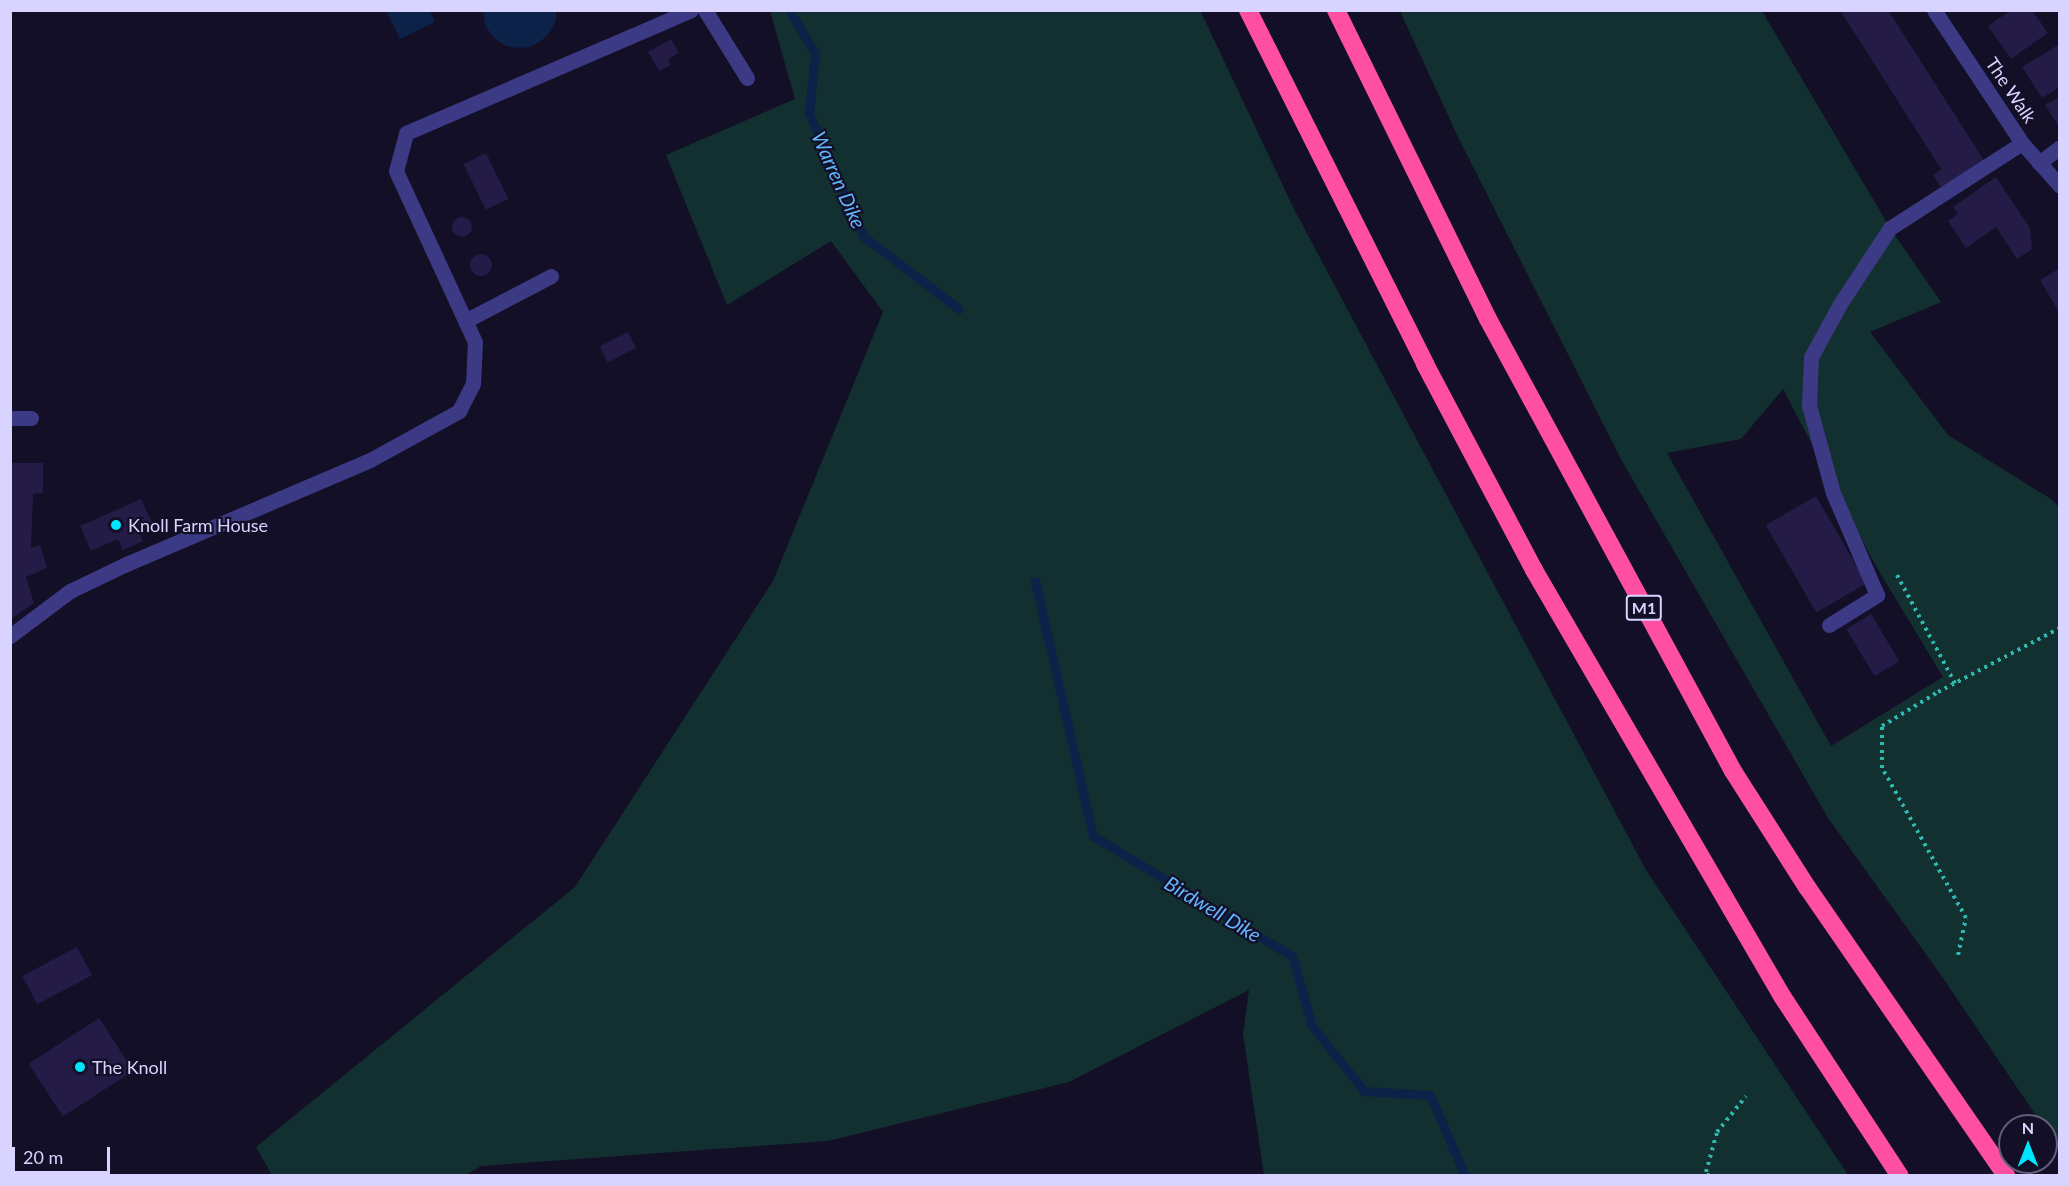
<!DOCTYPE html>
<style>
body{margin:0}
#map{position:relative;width:2070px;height:1186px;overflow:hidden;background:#130f26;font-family:Lato,sans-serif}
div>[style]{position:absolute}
.green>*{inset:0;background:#12302f}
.water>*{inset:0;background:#0c2248}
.stream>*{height:9px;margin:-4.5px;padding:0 4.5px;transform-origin:4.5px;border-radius:4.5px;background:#0c2248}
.building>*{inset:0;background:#241b47;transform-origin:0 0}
.round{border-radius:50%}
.path>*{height:4px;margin-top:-2px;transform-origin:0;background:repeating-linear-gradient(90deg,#2fb8b0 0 3px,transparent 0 7.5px)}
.minor>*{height:15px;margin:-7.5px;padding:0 7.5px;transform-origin:7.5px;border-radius:7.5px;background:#3d3a85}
.highway>*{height:18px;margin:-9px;padding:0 9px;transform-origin:9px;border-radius:9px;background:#ff4fa3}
.dots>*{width:16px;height:16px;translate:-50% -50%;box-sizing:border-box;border:3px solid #130f26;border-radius:50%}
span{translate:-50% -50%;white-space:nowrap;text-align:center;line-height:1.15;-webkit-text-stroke:4.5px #130f26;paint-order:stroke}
.shield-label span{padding:2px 4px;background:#130f26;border:2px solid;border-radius:4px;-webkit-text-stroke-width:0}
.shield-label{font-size:16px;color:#d9d4ff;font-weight:700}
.street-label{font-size:18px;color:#d9d4ff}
.poi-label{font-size:18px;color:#d9d4ff}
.left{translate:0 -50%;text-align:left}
.water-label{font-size:20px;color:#62b6ff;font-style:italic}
.frame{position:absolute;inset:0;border:12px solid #d9d4ff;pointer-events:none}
.north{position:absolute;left:1998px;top:1114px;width:60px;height:60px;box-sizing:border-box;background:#130f26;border:2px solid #625e7d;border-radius:50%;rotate:0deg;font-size:16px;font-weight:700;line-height:24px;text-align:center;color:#d9d4ff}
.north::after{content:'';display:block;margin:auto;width:21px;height:27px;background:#00e5ff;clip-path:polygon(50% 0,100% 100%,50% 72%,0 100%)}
.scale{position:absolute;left:12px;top:1147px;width:98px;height:27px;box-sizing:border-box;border:3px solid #d9d4ff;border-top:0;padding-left:8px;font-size:18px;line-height:21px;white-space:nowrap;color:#d9d4ff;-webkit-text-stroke:4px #130f26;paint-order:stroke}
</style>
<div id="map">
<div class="green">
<div style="clip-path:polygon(1200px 10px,1294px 209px,1646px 870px,1848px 1175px,1264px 1175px,1243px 1034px,1249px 990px,1069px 1082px,828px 1141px,481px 1166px,466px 1175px,272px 1175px,256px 1147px,575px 887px,773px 581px,883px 312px,831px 241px,727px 305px,666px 155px,795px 99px,770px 11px)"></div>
<div style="clip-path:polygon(evenodd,1400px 11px,1762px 11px,1890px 228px,1941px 302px,1870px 332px,1948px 435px,2051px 499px,2059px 507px,2059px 1151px,2046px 1130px,2046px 1126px,2043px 1126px,1943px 978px,1828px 818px,1622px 461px,1458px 137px,1400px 11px,1783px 389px,1873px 561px,1943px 677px,1831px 746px,1667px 453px,1741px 439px,1783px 389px)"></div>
</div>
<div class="water">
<div style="clip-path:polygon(386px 11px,430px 11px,435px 22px,400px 39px)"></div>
<div style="clip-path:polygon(483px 11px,556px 11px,556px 20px,550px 32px,541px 41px,530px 47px,517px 48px,504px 45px,494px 38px,486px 27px)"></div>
</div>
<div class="stream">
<div style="left:789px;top:10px;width:50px;rotate:58.8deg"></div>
<div style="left:815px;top:53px;width:60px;rotate:95.7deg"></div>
<div style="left:809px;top:113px;width:136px;rotate:66.1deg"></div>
<div style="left:864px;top:237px;width:119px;rotate:37.2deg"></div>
<div style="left:1035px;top:581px;width:262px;rotate:77.2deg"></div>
<div style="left:1093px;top:836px;width:232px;rotate:31.1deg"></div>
<div style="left:1292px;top:956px;width:73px;rotate:74.1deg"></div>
<div style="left:1312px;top:1026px;width:83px;rotate:51.3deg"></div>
<div style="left:1364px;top:1091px;width:66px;rotate:3.5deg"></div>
<div style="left:1430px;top:1095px;width:88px;rotate:66.6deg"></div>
</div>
<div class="building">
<div style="clip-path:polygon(1840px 10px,1888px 10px,1985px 162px,1942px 189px,1933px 175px,1941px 169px)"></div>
<div style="clip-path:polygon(2011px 10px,2032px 10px,2048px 33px,2011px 59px,1988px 26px)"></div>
<div style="clip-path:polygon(671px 39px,679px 53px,668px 59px,671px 65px,659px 71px,648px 52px)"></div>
<div style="clip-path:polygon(2058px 45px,2060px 87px,2042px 98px,2022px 67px)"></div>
<div style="clip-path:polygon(2060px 97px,2060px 128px,2045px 105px)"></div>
<div style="left:486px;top:153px;width:51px;height:25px;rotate:64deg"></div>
<div style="clip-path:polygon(1996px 177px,2030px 228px,2032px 249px,2017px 259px,1996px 227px,1966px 248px,1948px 221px,1958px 214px,1953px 207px)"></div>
<div class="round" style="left:452px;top:217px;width:20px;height:20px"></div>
<div class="round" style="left:470px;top:254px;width:22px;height:22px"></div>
<div style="clip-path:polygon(2060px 268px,2060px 314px,2040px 280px)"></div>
<div style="left:628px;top:332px;width:18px;height:32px;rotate:63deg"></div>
<div style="clip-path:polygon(10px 463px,43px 463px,43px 493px,33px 494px,31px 548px,40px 545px,47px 568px,26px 577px,34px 603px,11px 619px)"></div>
<div style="left:1816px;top:496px;width:101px;height:58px;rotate:60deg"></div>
<div style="clip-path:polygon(141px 499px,153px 525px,139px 531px,143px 541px,123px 550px,118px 539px,91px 551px,80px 526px)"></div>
<div style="left:1871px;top:614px;width:55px;height:29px;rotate:59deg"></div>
<div style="left:77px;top:947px;width:32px;height:62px;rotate:62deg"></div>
<div style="left:99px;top:1018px;width:63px;height:84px;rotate:57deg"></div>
</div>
<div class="path">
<div style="left:1897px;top:575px;width:123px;rotate:61.8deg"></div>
<div style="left:1958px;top:955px;width:38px;rotate:-78deg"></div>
<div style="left:1966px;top:918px;width:172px;rotate:-119.2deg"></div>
<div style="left:1882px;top:768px;width:42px;rotate:-90deg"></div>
<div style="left:1882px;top:726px;width:66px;rotate:-31.3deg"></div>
<div style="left:1938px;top:692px;width:138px;rotate:-27.7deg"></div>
<div style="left:1709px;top:1176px;width:5px;rotate:-127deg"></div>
<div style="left:1706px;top:1172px;width:41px;rotate:-74.6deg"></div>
<div style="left:1717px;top:1132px;width:46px;rotate:-51.1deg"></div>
</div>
<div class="minor">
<div style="left:705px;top:10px;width:80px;rotate:58.3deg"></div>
<div style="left:1934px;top:10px;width:159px;rotate:56.5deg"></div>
<div style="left:2022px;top:143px;width:57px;rotate:48.5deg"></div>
<div style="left:2039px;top:163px;width:26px;rotate:-37deg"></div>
<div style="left:465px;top:321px;width:97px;rotate:-27.6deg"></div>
<div style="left:10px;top:418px;width:21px"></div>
<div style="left:1829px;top:625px;width:57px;rotate:-32deg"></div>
<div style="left:1877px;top:595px;width:111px;rotate:-113.3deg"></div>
<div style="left:1833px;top:493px;width:91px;rotate:-105.3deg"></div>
<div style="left:1809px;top:405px;width:48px;rotate:-87.6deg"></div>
<div style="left:1811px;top:357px;width:60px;rotate:-61.3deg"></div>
<div style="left:1840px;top:304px;width:91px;rotate:-56.7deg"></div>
<div style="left:1890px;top:228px;width:157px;rotate:-32.8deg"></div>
<div style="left:10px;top:636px;width:75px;rotate:-36.9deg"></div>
<div style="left:70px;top:591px;width:60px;rotate:-25.7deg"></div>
<div style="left:124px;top:565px;width:267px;rotate:-23.1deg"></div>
<div style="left:370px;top:460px;width:102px;rotate:-28.8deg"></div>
<div style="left:459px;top:411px;width:30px;rotate:-63deg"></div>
<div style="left:473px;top:384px;width:42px;rotate:-87.3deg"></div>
<div style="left:475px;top:342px;width:188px;rotate:-114.8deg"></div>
<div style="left:396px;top:171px;width:39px;rotate:-75deg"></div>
<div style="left:406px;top:133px;width:310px;rotate:-23.3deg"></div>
</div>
<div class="highway">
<div style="left:1248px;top:10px;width:396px;rotate:63.4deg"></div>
<div style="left:1425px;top:364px;width:233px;rotate:62.1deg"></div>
<div style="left:1534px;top:570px;width:493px;rotate:59.8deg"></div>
<div style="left:1782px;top:996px;width:215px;rotate:56.8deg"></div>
<div style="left:1336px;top:10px;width:344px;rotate:63.8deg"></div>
<div style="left:1488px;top:319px;width:514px;rotate:61.54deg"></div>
<div style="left:1733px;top:771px;width:138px;rotate:57.5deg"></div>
<div style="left:1807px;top:887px;width:351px;rotate:55.4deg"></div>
</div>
<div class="dots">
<div style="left:116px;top:525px;background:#00e5ff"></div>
<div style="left:80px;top:1067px;background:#00e5ff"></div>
</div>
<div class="shield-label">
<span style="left:1644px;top:608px">M1</span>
</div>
<div class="street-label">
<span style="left:2011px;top:90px;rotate:56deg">The Walk</span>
</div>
<div class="poi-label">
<span class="left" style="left:128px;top:525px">Knoll Farm House</span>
<span class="left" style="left:92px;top:1067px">The Knoll</span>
</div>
<div class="water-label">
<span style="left:839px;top:180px;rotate:66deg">Warren Dike</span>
<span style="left:1213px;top:909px;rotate:31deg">Birdwell Dike</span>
</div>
<div class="frame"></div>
<div class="north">N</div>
<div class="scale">20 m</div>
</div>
